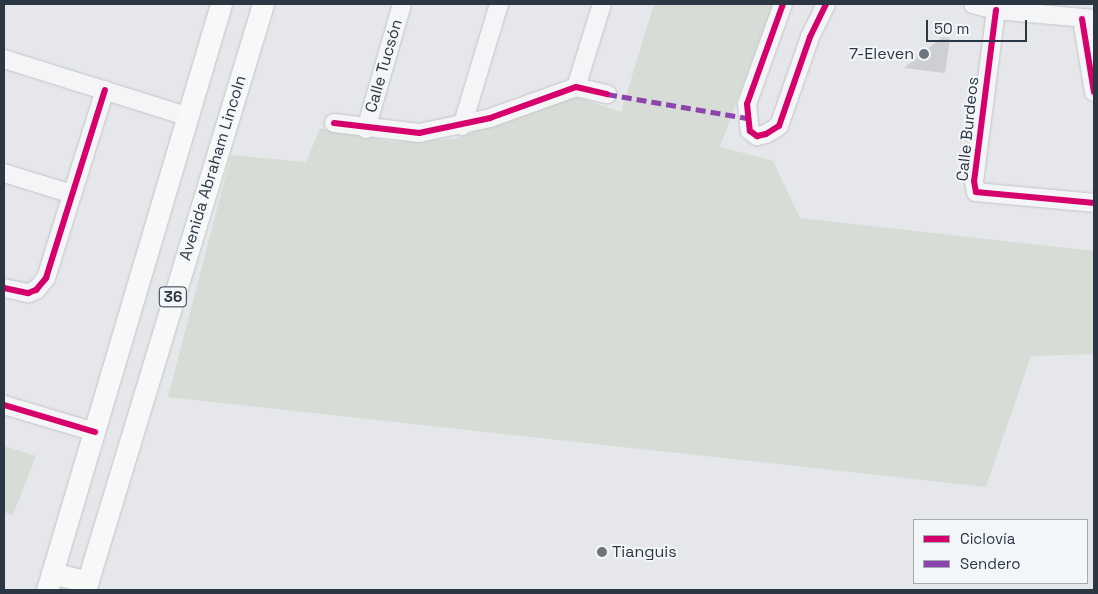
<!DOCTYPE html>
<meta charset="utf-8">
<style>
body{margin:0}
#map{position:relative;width:1098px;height:594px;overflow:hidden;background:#e5e7ea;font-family:"Space Grotesk",sans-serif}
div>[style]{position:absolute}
.green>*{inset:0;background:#d7ddd6}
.building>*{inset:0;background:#cdcfd2}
.roads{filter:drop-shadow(0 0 1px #c3c5c8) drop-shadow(0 0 1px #c3c5c8)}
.minor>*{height:18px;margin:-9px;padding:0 9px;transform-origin:9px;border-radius:9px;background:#f4f5f6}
.major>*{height:21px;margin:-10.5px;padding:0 10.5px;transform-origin:10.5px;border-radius:10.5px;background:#f7f8f8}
.quiet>*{height:5px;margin-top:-2.5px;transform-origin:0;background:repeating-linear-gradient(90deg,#8e44ad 0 10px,transparent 0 15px)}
.cycleway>*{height:6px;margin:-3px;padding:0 3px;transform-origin:3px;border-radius:3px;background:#d6006c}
.dots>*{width:14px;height:14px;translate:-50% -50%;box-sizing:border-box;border:2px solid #f3f6f8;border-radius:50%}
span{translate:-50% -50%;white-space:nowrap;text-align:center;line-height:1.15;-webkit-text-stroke:4px #f3f6f8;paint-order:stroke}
.shield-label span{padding:1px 4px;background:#f3f6f8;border:1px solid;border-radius:4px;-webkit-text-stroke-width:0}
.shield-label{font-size:15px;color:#2b3743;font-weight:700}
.poi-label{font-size:16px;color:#2b3743}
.right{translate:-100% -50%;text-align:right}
.left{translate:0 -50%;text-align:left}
.street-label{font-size:16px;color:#2b3743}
.frame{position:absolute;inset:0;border:5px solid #2b3743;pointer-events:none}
.legend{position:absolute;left:913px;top:519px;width:175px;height:65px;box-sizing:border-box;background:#f3f6f8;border:1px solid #a3aab0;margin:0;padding:6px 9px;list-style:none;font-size:15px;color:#2b3743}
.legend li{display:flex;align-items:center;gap:10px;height:25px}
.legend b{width:25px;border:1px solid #a3aab0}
.scale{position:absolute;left:926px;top:20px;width:101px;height:22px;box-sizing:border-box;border:2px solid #2b3743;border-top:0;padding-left:6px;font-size:15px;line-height:18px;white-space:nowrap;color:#2b3743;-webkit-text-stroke:4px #f3f6f8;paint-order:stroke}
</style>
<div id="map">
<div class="green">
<div style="clip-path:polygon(654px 4px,773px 4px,720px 147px,773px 161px,800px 218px,1094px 251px,1094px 354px,1031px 356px,986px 487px,168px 397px,231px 155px,306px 162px,320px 128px,395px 142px,455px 139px,567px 94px,621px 112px)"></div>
<div style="clip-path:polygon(4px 446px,36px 456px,13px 515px,4px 512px)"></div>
</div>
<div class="building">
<div style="clip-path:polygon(942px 37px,950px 38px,945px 73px,904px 68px)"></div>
</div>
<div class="roads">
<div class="minor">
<div style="left:783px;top:4px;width:106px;rotate:109.8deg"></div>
<div style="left:747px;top:104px;width:27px;rotate:84deg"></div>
<div style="left:750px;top:131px;width:9px;rotate:36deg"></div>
<div style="left:757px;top:136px;width:9px;rotate:-13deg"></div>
<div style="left:766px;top:134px;width:15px;rotate:-32deg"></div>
<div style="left:779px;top:126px;width:94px;rotate:-70.8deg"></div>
<div style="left:810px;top:37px;width:37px;rotate:-64deg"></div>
<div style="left:973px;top:4px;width:24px;rotate:15deg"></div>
<div style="left:996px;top:10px;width:98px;rotate:5.2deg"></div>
<div style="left:996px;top:10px;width:172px;rotate:97.3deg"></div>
<div style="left:974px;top:181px;width:11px;rotate:80deg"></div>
<div style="left:976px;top:192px;width:119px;rotate:5.3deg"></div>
<div style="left:1082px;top:19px;width:74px;rotate:80.7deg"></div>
<div style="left:4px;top:59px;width:194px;rotate:17.4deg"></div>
<div style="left:576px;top:87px;width:87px;rotate:-72.6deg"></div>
<div style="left:334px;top:123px;width:86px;rotate:6.7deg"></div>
<div style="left:419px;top:133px;width:73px;rotate:-11.9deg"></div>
<div style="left:490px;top:118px;width:91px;rotate:-19.8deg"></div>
<div style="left:576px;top:87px;width:32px;rotate:13deg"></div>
<div style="left:462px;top:126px;width:127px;rotate:-73.1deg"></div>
<div style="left:366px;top:129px;width:130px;rotate:-73.9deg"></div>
<div style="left:4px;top:173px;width:71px;rotate:17.2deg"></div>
<div style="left:4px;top:288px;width:25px;rotate:12deg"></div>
<div style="left:28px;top:293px;width:9px;rotate:-21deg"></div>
<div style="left:36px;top:290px;width:16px;rotate:-50deg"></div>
<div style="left:46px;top:278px;width:197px;rotate:-72.6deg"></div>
<div style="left:4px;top:405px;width:95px;rotate:16.5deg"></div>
</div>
<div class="major">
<div style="left:52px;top:573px;width:37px;rotate:14deg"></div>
<div style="left:47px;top:590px;width:611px;rotate:-73.46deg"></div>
<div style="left:85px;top:590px;width:612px;rotate:-73.1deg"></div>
</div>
</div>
<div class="quiet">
<div style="left:607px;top:94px;width:142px;rotate:9.7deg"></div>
</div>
<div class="cycleway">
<div style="left:783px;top:4px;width:106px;rotate:109.8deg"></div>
<div style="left:747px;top:104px;width:27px;rotate:84deg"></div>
<div style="left:750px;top:131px;width:9px;rotate:36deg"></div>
<div style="left:757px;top:136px;width:9px;rotate:-13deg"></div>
<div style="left:766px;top:134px;width:15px;rotate:-32deg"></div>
<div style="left:779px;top:126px;width:94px;rotate:-70.8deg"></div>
<div style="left:810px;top:37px;width:37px;rotate:-64deg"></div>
<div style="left:996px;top:10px;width:172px;rotate:97.3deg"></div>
<div style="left:974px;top:181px;width:11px;rotate:80deg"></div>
<div style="left:976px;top:192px;width:119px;rotate:5.3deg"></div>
<div style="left:1082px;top:19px;width:74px;rotate:80.7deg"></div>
<div style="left:334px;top:123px;width:86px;rotate:6.7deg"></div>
<div style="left:419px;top:133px;width:73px;rotate:-11.9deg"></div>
<div style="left:490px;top:118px;width:91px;rotate:-19.8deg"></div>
<div style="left:576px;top:87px;width:32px;rotate:13deg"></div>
<div style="left:4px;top:288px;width:25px;rotate:12deg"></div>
<div style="left:28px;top:293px;width:9px;rotate:-21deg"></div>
<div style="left:36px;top:290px;width:16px;rotate:-50deg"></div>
<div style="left:46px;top:278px;width:197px;rotate:-72.6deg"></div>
<div style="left:4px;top:405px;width:95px;rotate:16.5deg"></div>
</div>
<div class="dots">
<div style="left:924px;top:54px;background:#6c757d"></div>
<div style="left:602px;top:552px;background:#6c757d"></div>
</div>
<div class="shield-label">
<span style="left:173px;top:297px">36</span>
</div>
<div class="poi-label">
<span class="right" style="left:914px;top:54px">7-Eleven</span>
<span class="left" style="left:612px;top:552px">Tianguis</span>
</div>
<div class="street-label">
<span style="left:384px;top:66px;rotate:-74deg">Calle Tucsón</span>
<span style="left:968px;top:129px;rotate:-84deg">Calle Burdeos</span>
<span style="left:213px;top:168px;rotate:-73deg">Avenida Abraham Lincoln</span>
</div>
<div class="frame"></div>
<ul class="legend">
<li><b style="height:6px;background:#d6006c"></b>Ciclovía</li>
<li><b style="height:6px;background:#8e44ad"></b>Sendero</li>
</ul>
<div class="scale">50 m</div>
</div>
